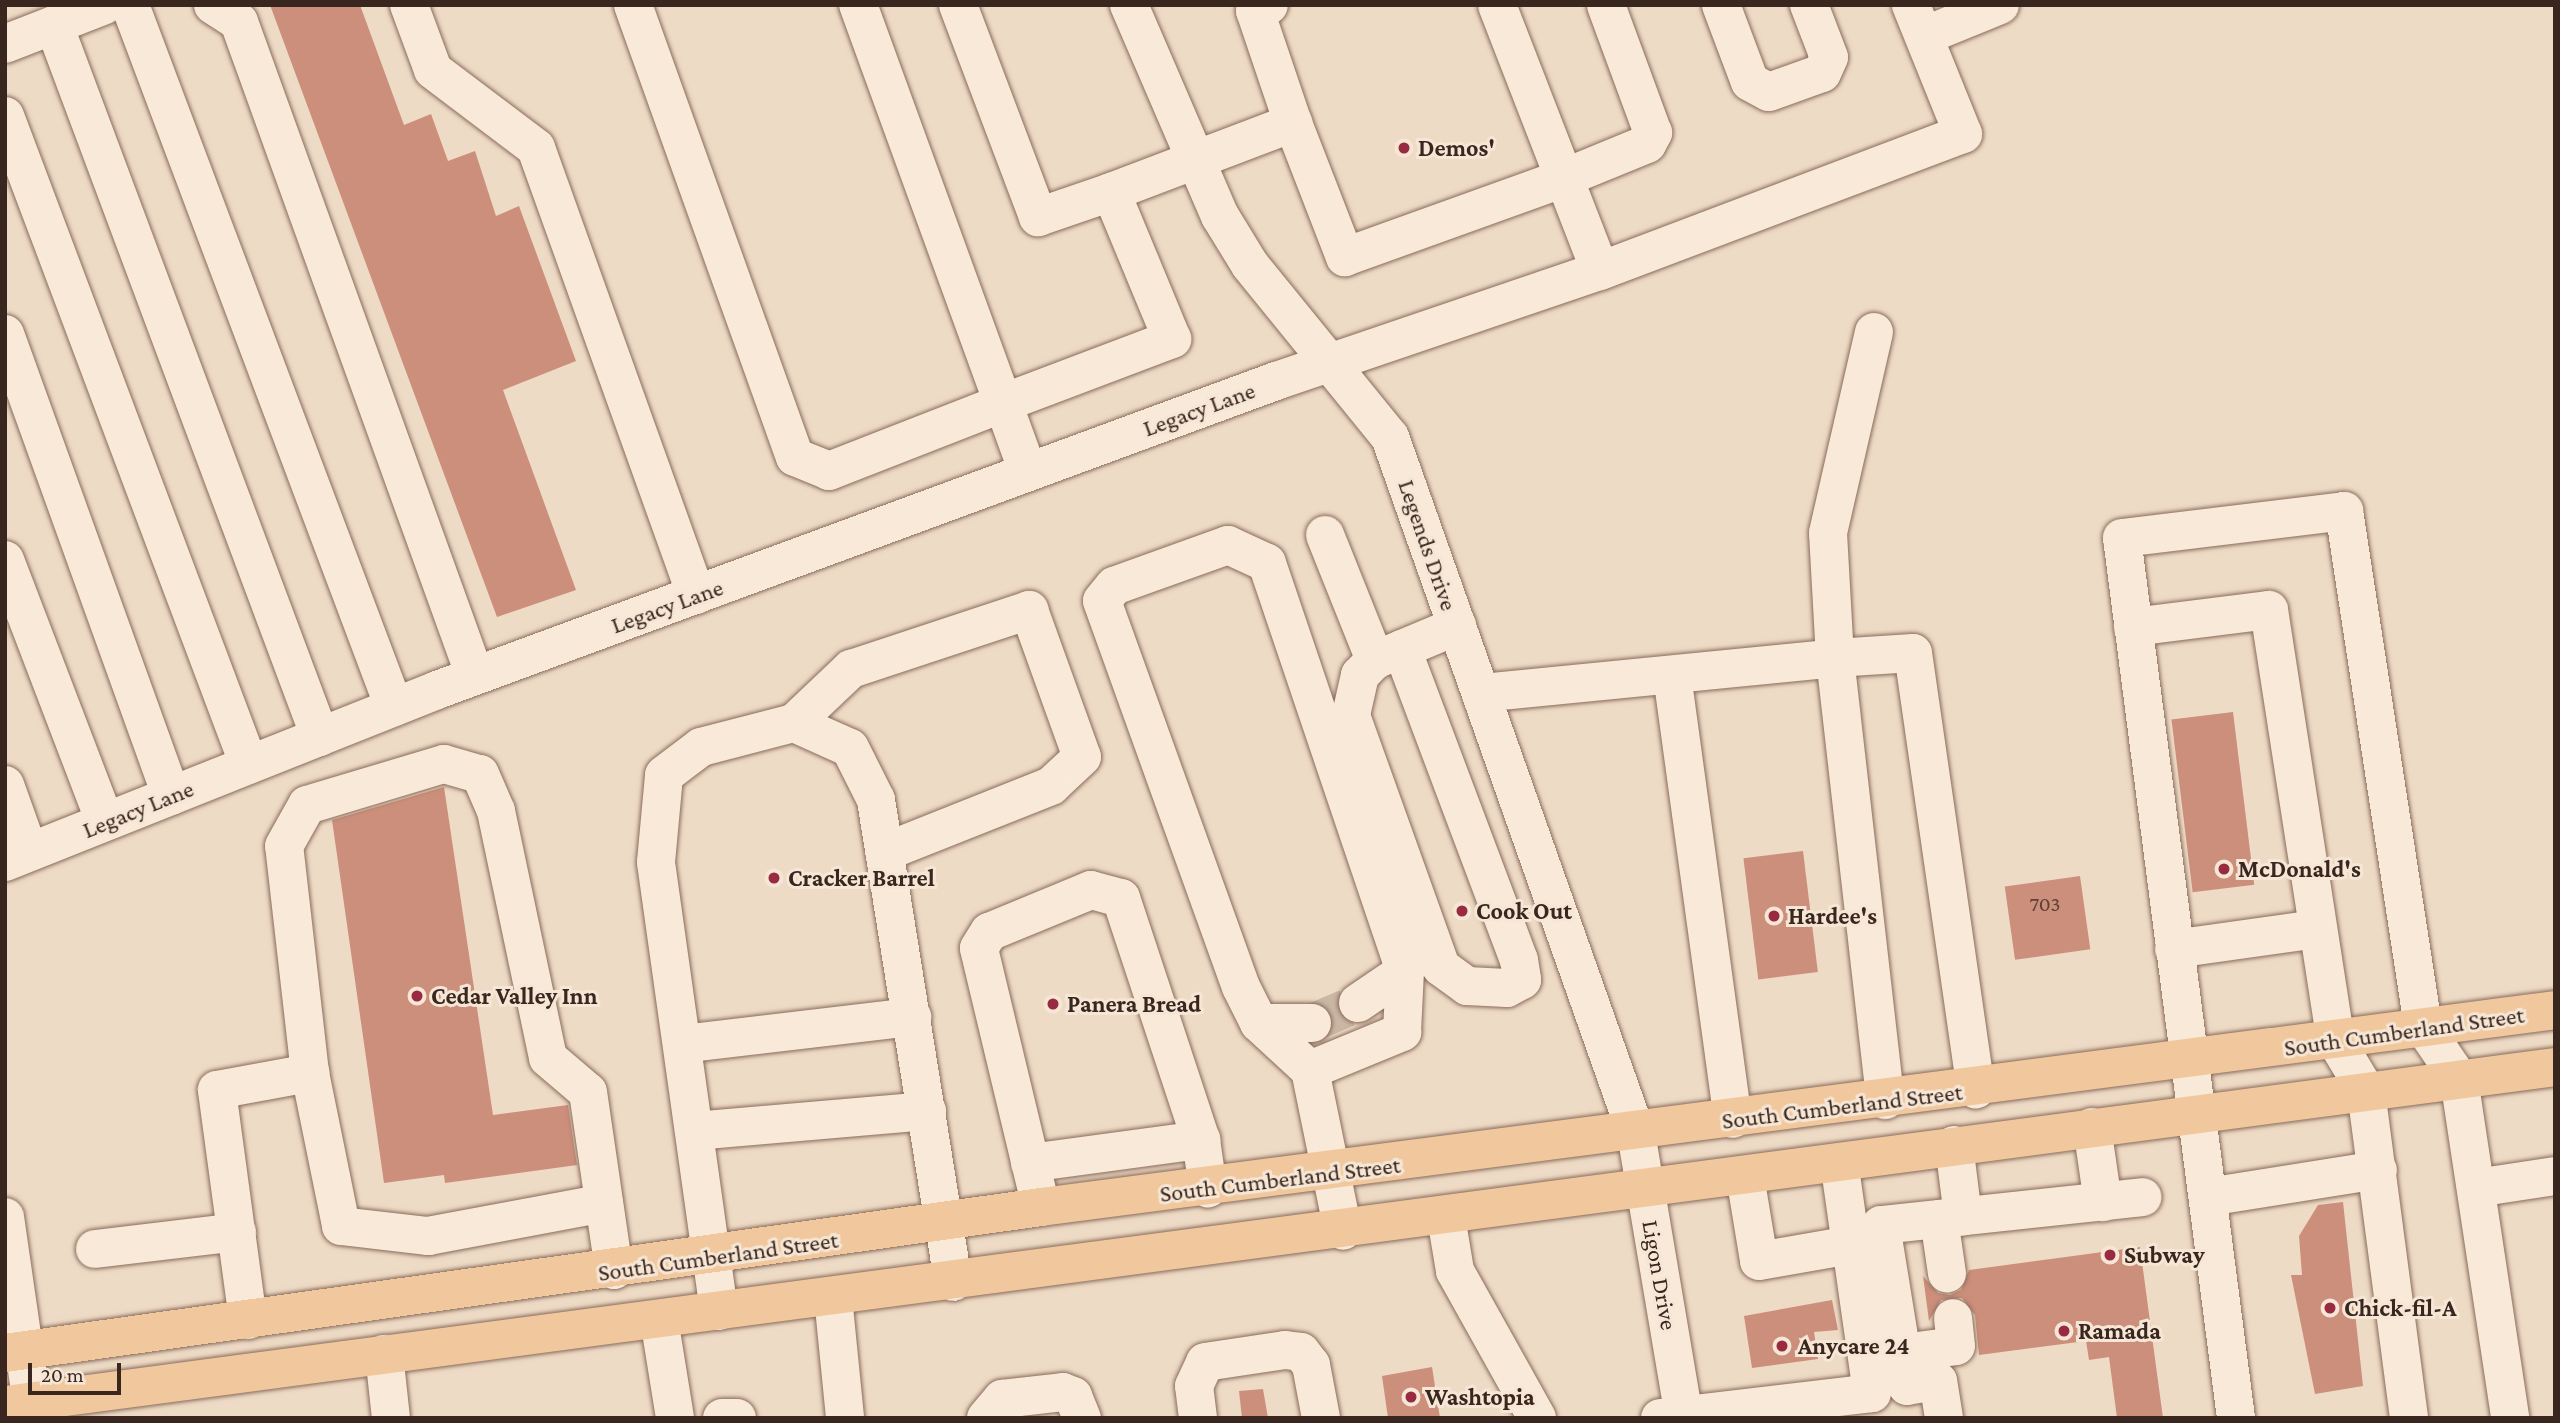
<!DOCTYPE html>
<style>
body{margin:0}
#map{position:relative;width:2560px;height:1423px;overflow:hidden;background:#eedbc5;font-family:"Crimson Pro",serif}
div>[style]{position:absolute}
.building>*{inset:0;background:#cc8f7b;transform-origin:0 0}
.minor-tunnel>*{height:38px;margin-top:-19px;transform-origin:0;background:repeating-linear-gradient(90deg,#cab7a4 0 38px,transparent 0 57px)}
.roads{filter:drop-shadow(0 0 2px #896b5b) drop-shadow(0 0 2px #896b5b)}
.minor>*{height:38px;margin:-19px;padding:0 19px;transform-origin:19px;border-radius:19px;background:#f9e9d9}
.major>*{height:38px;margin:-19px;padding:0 19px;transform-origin:19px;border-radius:19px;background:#f1c89e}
.dots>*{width:19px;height:19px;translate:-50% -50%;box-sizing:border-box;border:4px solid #f6e6d5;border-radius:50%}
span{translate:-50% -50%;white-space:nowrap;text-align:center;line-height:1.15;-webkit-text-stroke:6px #f6e6d5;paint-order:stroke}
.number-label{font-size:21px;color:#5e4136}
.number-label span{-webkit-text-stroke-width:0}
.poi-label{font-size:24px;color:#39271f;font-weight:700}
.left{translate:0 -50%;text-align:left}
.street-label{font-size:24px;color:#39271f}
.frame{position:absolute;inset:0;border:7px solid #39271f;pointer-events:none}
.scale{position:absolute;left:28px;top:1363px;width:93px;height:32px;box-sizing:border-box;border:4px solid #39271f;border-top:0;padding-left:9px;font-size:21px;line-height:24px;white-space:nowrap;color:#39271f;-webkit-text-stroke:5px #f6e6d5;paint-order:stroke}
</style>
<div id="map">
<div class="building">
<div style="clip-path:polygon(270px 5px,360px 5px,404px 125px,431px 114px,448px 161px,475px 151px,496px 216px,519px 206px,576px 361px,503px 390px,576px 590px,497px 617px)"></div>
<div style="left:2233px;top:712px;width:174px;height:62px;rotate:83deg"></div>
<div style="clip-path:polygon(444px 787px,493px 1115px,568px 1105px,577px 1165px,445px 1183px,444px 1175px,384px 1183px,332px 820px)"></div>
<div style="left:1803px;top:851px;width:122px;height:60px;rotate:83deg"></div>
<div style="left:2080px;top:876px;width:74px;height:76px;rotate:82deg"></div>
<div style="clip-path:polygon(2343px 1202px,2363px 1386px,2315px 1394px,2291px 1275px,2302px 1275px,2299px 1236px,2318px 1205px)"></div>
<div style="clip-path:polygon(2140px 1247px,2163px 1418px,2117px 1418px,2109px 1357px,2089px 1360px,2086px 1341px,1979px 1355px,1975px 1315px,1962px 1298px,1941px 1300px,1929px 1321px,1923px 1276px,1938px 1293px,1950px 1295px,1961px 1290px,1969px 1270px)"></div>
<div style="clip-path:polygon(1832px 1300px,1838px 1330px,1814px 1332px,1818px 1359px,1752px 1368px,1744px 1316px)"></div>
<div style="clip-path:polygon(1432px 1367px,1440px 1418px,1388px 1418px,1382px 1376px)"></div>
<div style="clip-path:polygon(1263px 1389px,1268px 1418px,1242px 1418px,1239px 1391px)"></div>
</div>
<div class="minor-tunnel">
<div style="left:1312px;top:1023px;width:50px;rotate:-23.5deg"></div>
</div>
<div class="roads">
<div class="minor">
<div style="left:130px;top:5px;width:750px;rotate:69.39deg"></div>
<div style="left:213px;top:5px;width:31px;rotate:33deg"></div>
<div style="left:239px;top:22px;width:695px;rotate:70.16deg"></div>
<div style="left:409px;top:5px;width:69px;rotate:69.7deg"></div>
<div style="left:433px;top:70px;width:129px;rotate:37.1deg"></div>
<div style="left:536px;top:148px;width:475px;rotate:70.3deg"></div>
<div style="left:633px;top:5px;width:480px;rotate:70.3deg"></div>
<div style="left:795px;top:457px;width:37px;rotate:22deg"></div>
<div style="left:829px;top:471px;width:187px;rotate:-21.3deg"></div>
<div style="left:1003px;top:403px;width:424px;rotate:-110deg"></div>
<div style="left:958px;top:5px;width:227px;rotate:69.3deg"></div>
<div style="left:1038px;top:217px;width:77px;rotate:-18.9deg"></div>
<div style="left:1129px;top:5px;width:230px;rotate:66.7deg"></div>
<div style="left:1220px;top:216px;width:57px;rotate:58.5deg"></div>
<div style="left:1250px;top:265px;width:222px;rotate:50.9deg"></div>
<div style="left:1390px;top:437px;width:738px;rotate:70.53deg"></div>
<div style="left:1636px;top:1133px;width:289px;rotate:80.4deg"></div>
<div style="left:1497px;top:5px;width:285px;rotate:68.8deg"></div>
<div style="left:1721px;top:5px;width:82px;rotate:69.4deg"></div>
<div style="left:1750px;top:82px;width:21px;rotate:28deg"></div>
<div style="left:1769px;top:92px;width:56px;rotate:-19.7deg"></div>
<div style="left:1822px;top:73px;width:17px;rotate:-66deg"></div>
<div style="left:1829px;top:57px;width:56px;rotate:-111deg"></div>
<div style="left:54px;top:25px;width:760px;rotate:69.51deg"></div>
<div style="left:1924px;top:36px;width:82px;rotate:-22.2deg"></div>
<div style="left:5px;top:44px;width:107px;rotate:-21.3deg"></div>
<div style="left:5px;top:116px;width:693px;rotate:69.4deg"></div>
<div style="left:1293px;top:123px;width:144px;rotate:68.8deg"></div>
<div style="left:1345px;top:257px;width:233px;rotate:-19.8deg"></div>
<div style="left:1564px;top:178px;width:90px;rotate:-22.3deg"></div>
<div style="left:1647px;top:144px;width:13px;rotate:-61deg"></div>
<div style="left:1653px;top:133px;width:136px;rotate:-110.2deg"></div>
<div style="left:1874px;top:332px;width:206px;rotate:102.9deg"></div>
<div style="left:1828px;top:533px;width:125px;rotate:86.8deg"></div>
<div style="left:1835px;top:658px;width:78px;rotate:-3.7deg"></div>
<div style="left:1913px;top:653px;width:441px;rotate:81.8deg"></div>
<div style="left:5px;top:334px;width:491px;rotate:70.2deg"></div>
<div style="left:1028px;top:472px;width:73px;rotate:-109.9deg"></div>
<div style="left:1003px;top:403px;width:181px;rotate:-20.7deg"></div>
<div style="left:1172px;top:339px;width:159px;rotate:-112.5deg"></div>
<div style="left:1111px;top:192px;width:195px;rotate:-20.8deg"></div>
<div style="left:1293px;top:123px;width:118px;rotate:-108.7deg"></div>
<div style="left:1255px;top:11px;width:15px;rotate:-23deg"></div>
<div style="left:1325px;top:535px;width:135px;rotate:68.2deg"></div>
<div style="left:5px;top:560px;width:280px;rotate:69.1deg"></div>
<div style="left:2133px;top:627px;width:137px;rotate:-7.1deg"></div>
<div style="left:2269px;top:610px;width:436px;rotate:81.2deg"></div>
<div style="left:2336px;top:1041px;width:58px;rotate:59deg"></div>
<div style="left:2366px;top:1091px;width:330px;rotate:82.5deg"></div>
<div style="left:1402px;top:649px;width:332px;rotate:69.4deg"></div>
<div style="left:1519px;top:960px;width:20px;rotate:81deg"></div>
<div style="left:1522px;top:980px;width:17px;rotate:152deg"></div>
<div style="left:1507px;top:988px;width:40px;rotate:-177.1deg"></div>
<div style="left:1467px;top:986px;width:32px;rotate:-144deg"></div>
<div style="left:1441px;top:967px;width:268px;rotate:-109.7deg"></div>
<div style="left:1351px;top:715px;width:41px;rotate:-77.3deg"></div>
<div style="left:1360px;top:675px;width:21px;rotate:-45deg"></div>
<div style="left:1375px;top:660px;width:29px;rotate:-22deg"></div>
<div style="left:1402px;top:649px;width:60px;rotate:-22.7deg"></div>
<div style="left:1672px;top:675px;width:448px;rotate:82.2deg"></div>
<div style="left:1481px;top:693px;width:356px;rotate:-5.6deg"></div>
<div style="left:1835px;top:658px;width:445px;rotate:83.5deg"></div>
<div style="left:794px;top:723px;width:79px;rotate:-43.5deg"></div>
<div style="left:851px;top:669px;width:188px;rotate:-18.3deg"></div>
<div style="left:1029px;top:610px;width:156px;rotate:70.2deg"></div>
<div style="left:1082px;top:757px;width:42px;rotate:136.9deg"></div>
<div style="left:1051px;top:786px;width:179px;rotate:158.3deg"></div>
<div style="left:5px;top:785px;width:71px;rotate:70.3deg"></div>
<div style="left:5px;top:862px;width:465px;rotate:-21.7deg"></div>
<div style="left:437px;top:690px;width:894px;rotate:-20.22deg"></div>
<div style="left:1276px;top:381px;width:342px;rotate:-18.8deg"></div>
<div style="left:1600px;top:271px;width:388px;rotate:-20.7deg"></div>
<div style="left:1963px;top:134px;width:139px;rotate:-112deg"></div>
<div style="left:2174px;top:949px;width:144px;rotate:-8deg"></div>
<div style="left:1358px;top:1003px;width:57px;rotate:-34.2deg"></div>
<div style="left:1259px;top:1023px;width:53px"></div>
<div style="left:682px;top:1044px;width:232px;rotate:-6.7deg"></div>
<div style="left:1310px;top:1070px;width:100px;rotate:-22.4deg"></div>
<div style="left:1402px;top:1032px;width:61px;rotate:-87.2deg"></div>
<div style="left:1405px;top:971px;width:431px;rotate:-108.7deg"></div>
<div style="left:1267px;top:563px;width:43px;rotate:-155.2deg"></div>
<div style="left:1228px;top:545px;width:121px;rotate:160.2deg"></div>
<div style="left:1114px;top:586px;width:19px;rotate:129deg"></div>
<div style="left:1102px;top:601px;width:410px;rotate:70.2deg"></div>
<div style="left:1241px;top:987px;width:40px;rotate:63.4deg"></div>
<div style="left:1259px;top:1023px;width:69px;rotate:42.7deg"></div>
<div style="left:1310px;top:1070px;width:164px;rotate:78.4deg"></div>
<div style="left:310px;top:1073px;width:156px;rotate:78.5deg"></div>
<div style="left:341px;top:1226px;width:88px;rotate:6.6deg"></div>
<div style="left:428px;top:1236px;width:179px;rotate:-10.6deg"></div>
<div style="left:2092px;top:1127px;width:76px;rotate:81.7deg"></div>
<div style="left:694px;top:1131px;width:234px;rotate:-4.9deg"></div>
<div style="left:1954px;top:1145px;width:72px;rotate:82.8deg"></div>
<div style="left:1030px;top:1163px;width:173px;rotate:-7.7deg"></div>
<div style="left:1745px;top:1176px;width:86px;rotate:80.6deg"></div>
<div style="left:1759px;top:1261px;width:93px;rotate:-9.9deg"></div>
<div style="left:2476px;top:1188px;width:80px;rotate:-8.6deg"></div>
<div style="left:2208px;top:1197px;width:172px;rotate:-9deg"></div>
<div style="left:1041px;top:1207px;width:266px;rotate:-103.5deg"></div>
<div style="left:979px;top:948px;width:19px;rotate:-58deg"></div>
<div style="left:989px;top:932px;width:110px;rotate:-22.4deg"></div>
<div style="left:1091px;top:890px;width:31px;rotate:15deg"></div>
<div style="left:1121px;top:898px;width:255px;rotate:71.7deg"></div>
<div style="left:1201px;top:1140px;width:49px;rotate:81.7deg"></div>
<div style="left:5px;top:1217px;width:203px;rotate:81.8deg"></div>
<div style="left:1446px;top:1217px;width:55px;rotate:80.5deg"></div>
<div style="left:1455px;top:1271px;width:168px;rotate:60.8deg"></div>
<div style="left:1939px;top:1219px;width:55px;rotate:81.6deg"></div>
<div style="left:95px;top:1249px;width:143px;rotate:-6.8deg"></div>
<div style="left:833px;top:1297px;width:122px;rotate:84.3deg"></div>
<div style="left:719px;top:1311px;width:453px;rotate:-98deg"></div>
<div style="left:656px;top:862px;width:87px;rotate:-84.7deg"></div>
<div style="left:664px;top:775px;width:46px;rotate:-37.1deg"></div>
<div style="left:701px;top:747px;width:96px;rotate:-14.5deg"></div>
<div style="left:794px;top:723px;width:61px;rotate:24.1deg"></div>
<div style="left:850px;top:748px;width:58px;rotate:63.4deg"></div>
<div style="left:876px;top:800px;width:488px;rotate:80.9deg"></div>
<div style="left:659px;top:1319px;width:100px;rotate:80.8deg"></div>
<div style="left:248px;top:1320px;width:232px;rotate:-97.7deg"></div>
<div style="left:217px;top:1090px;width:95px;rotate:-10.4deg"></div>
<div style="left:310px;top:1073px;width:228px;rotate:-96.5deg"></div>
<div style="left:284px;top:846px;width:47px;rotate:-60.7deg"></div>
<div style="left:307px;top:805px;width:143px;rotate:-16.7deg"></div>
<div style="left:444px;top:764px;width:37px;rotate:16deg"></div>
<div style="left:480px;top:774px;width:40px;rotate:66.6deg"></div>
<div style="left:496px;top:811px;width:252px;rotate:78.1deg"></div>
<div style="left:548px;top:1058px;width:52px;rotate:40.4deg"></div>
<div style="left:588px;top:1092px;width:180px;rotate:81.7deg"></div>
<div style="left:1902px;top:1353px;width:54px;rotate:-7.4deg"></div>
<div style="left:1956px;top:1346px;width:28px;rotate:-96deg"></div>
<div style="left:384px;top:1354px;width:64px;rotate:83.8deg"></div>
<div style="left:722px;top:1418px;width:15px"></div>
<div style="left:986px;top:1418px;width:25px;rotate:-50deg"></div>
<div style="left:1002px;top:1399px;width:61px;rotate:-6.5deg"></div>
<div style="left:1063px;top:1392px;width:11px;rotate:22deg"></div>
<div style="left:1073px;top:1396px;width:24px;rotate:68deg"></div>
<div style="left:1198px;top:1418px;width:32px;rotate:-97deg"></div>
<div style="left:1194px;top:1386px;width:26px;rotate:-65deg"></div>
<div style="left:1205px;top:1362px;width:81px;rotate:-8.5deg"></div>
<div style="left:1285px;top:1350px;width:16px;rotate:7deg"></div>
<div style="left:1301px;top:1352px;width:16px;rotate:52deg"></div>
<div style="left:1311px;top:1365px;width:54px;rotate:79.3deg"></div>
<div style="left:1660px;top:1418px;width:213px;rotate:-6.7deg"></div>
<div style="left:1872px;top:1393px;width:233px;rotate:-98.1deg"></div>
<div style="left:1944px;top:1418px;width:37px;rotate:-99deg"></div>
<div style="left:1938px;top:1381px;width:31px;rotate:171deg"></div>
<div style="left:1907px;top:1386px;width:163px;rotate:-99.2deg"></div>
<div style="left:1881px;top:1225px;width:263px;rotate:-6.1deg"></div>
<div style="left:2236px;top:1418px;width:887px;rotate:-97.38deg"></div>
<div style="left:2122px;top:538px;width:224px;rotate:-6.9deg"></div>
<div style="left:2344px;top:511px;width:521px;rotate:81.28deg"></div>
<div style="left:2423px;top:1026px;width:64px;rotate:55.8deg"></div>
<div style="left:2459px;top:1079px;width:343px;rotate:81.4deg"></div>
</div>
<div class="major">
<div style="left:5px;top:1353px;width:1046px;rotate:-8.02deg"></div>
<div style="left:1041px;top:1207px;width:1527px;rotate:-7.41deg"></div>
<div style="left:5px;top:1405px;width:2572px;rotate:-7.55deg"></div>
</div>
</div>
<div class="dots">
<div style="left:1404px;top:148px;background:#982b3f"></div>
<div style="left:2224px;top:869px;background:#982b3f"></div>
<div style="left:774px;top:878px;background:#982b3f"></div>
<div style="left:1462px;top:911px;background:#982b3f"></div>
<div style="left:1774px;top:916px;background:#982b3f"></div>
<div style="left:417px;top:996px;background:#982b3f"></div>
<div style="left:1053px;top:1004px;background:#982b3f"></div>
<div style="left:2110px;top:1255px;background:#982b3f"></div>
<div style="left:2330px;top:1308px;background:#982b3f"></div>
<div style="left:2064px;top:1331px;background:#982b3f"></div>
<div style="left:1782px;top:1346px;background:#982b3f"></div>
<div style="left:1411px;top:1397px;background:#982b3f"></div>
</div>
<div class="number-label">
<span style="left:2045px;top:904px">703</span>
</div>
<div class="poi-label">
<span class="left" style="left:1418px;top:148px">Demos'</span>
<span class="left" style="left:2238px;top:869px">McDonald's</span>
<span class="left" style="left:788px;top:878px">Cracker Barrel</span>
<span class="left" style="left:1476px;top:911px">Cook Out</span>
<span class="left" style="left:1788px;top:916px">Hardee's</span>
<span class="left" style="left:431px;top:996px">Cedar Valley Inn</span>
<span class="left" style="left:1067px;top:1004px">Panera Bread</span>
<span class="left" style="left:2124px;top:1255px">Subway</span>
<span class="left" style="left:2344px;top:1308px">Chick-fil-A</span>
<span class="left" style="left:2078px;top:1331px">Ramada</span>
<span class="left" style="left:1798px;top:1346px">Anycare 24</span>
<span class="left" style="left:1425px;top:1397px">Washtopia</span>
</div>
<div class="street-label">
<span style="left:1199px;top:409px;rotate:-20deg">Legacy Lane</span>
<span style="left:1428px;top:545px;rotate:71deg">Legends Drive</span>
<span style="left:667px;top:606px;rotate:-20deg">Legacy Lane</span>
<span style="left:138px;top:809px;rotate:-22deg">Legacy Lane</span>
<span style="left:2404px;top:1031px;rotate:-8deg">South Cumberland Street</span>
<span style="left:1842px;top:1106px;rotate:-7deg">South Cumberland Street</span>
<span style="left:1280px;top:1179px;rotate:-7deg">South Cumberland Street</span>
<span style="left:718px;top:1256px;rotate:-8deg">South Cumberland Street</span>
<span style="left:1660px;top:1275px;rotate:80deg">Ligon Drive</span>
</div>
<div class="frame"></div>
<div class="scale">20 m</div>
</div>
